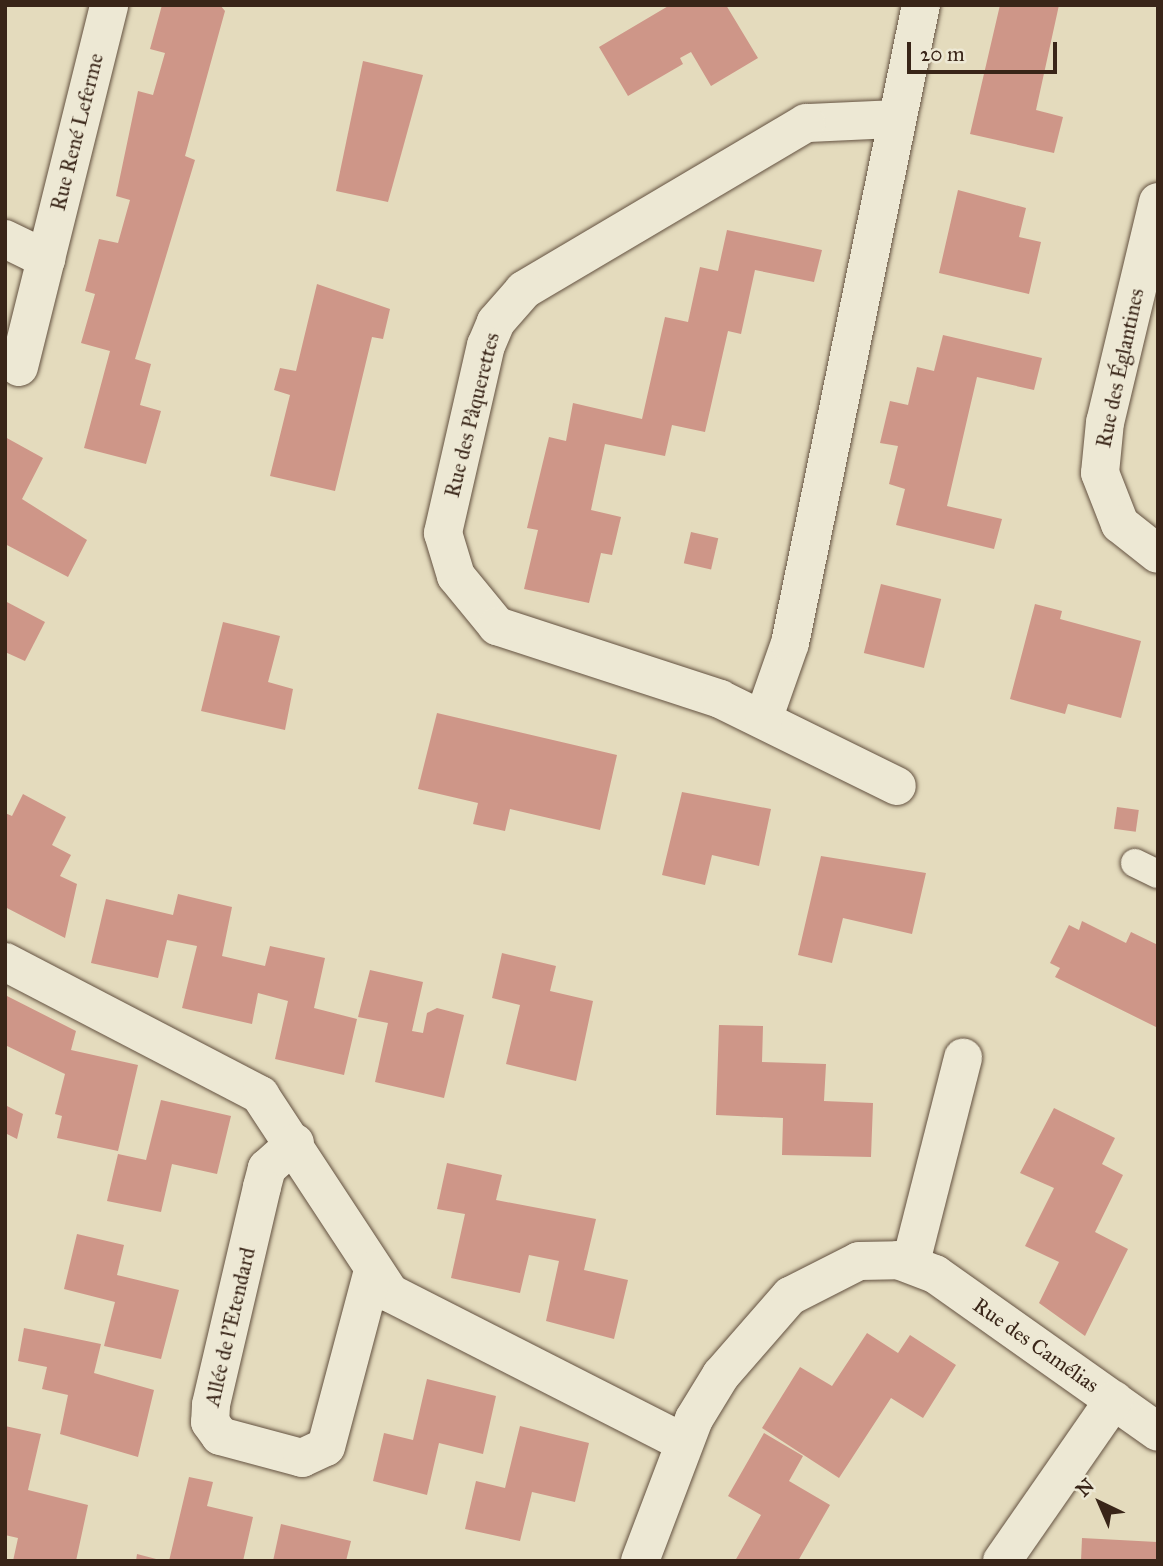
<!DOCTYPE html>
<meta charset="utf-8">
<style>
body{margin:0}
#map{position:relative;width:1163px;height:1566px;overflow:hidden;background:#e4dbbd;font-family:"IM FELL Great Primer",serif}
div>[style]{position:absolute}
.building>*{inset:0;background:#ce9688;transform-origin:0 0}
.roads{filter:drop-shadow(0 0 2px #645241) drop-shadow(0 0 2px #645241)}
.lane>*{height:28px;margin:-14px;padding:0 14px;transform-origin:14px;border-radius:14px;background:#ede8d4}
.street>*{height:38px;margin:-19px;padding:0 19px;transform-origin:19px;border-radius:19px;background:#ede8d4}
span{translate:-50% -50%;white-space:nowrap;text-align:center;line-height:1.15;-webkit-text-stroke:5px #ede8d4;paint-order:stroke}
.street-label{font-size:21px;color:#392518}
.frame{position:absolute;inset:0;border:7px solid #392518;pointer-events:none}
.north{position:absolute;left:1065px;top:1468px;width:70px;height:70px;-webkit-text-stroke:5px #ede8d4;paint-order:stroke;rotate:316deg;font-size:19px;font-weight:700;line-height:28px;text-align:center;color:#392518}
.north::after{content:'';display:block;margin:auto;width:24px;height:32px;background:#392518;clip-path:polygon(50% 0,100% 100%,50% 72%,0 100%)}
.scale{position:absolute;left:907px;top:42px;width:150px;height:32px;box-sizing:border-box;border:4px solid #392518;border-top:0;padding-left:9px;font-size:21px;line-height:24px;white-space:nowrap;color:#392518;-webkit-text-stroke:5px #ede8d4;paint-order:stroke}
</style>
<div id="map">
<div class="building">
<div style="clip-path:polygon(162px 5px,220px 5px,225px 11px,185px 156px,195px 160px,135px 359px,151px 364px,140px 405px,161px 411px,146px 464px,84px 448px,110px 351px,81px 343px,95px 294px,85px 291px,99px 239px,118px 243px,130px 200px,116px 196px,138px 91px,153px 95px,165px 53px,150px 49px)"></div>
<div style="clip-path:polygon(670px 5px,726px 5px,758px 58px,711px 86px,691px 52px,680px 58px,683px 64px,628px 96px,599px 47px)"></div>
<div style="clip-path:polygon(1000px 5px,1059px 5px,1036px 110px,1063px 117px,1054px 153px,970px 134px)"></div>
<div style="clip-path:polygon(363px 61px,423px 75px,388px 202px,336px 191px)"></div>
<div style="clip-path:polygon(958px 190px,1026px 208px,1019px 237px,1041px 242px,1029px 294px,939px 273px)"></div>
<div style="clip-path:polygon(727px 230px,822px 250px,814px 282px,755px 270px,741px 334px,728px 331px,705px 432px,672px 425px,665px 456px,605px 444px,591px 510px,621px 517px,612px 555px,601px 553px,589px 603px,524px 589px,538px 530px,527px 528px,549px 437px,566px 441px,573px 403px,642px 419px,665px 317px,688px 322px,700px 267px,718px 271px)"></div>
<div style="clip-path:polygon(317px 284px,390px 309px,383px 339px,372px 337px,335px 491px,270px 476px,290px 395px,274px 390px,280px 368px,296px 371px)"></div>
<div style="clip-path:polygon(943px 335px,1042px 358px,1034px 390px,977px 377px,947px 506px,1002px 519px,994px 549px,896px 525px,905px 489px,889px 484px,898px 446px,880px 443px,890px 401px,908px 405px,917px 367px,934px 371px)"></div>
<div style="clip-path:polygon(5px 437px,43px 458px,22px 499px,87px 540px,68px 577px,5px 544px)"></div>
<div style="left:691px;top:532px;width:28px;height:32px;rotate:13deg"></div>
<div style="left:881px;top:584px;width:62px;height:71px;rotate:14deg"></div>
<div style="clip-path:polygon(5px 601px,45px 622px,25px 661px,5px 652px)"></div>
<div style="clip-path:polygon(1035px 604px,1062px 611px,1060px 619px,1141px 641px,1121px 718px,1068px 704px,1065px 714px,1010px 699px)"></div>
<div style="clip-path:polygon(223px 622px,280px 636px,268px 682px,293px 689px,285px 730px,201px 711px)"></div>
<div style="clip-path:polygon(437px 713px,617px 755px,600px 830px,510px 809px,505px 831px,473px 824px,478px 803px,418px 789px)"></div>
<div style="clip-path:polygon(682px 792px,771px 809px,759px 866px,712px 855px,705px 885px,662px 875px)"></div>
<div style="clip-path:polygon(23px 794px,66px 817px,52px 845px,71px 855px,60px 876px,77px 884px,65px 938px,5px 907px,5px 813px,12px 816px)"></div>
<div style="left:1117px;top:807px;width:22px;height:22px;rotate:8deg"></div>
<div style="clip-path:polygon(821px 856px,926px 873px,912px 934px,843px 918px,832px 963px,798px 955px)"></div>
<div style="clip-path:polygon(178px 894px,232px 907px,222px 956px,265px 966px,270px 946px,325px 958px,314px 1008px,357px 1019px,344px 1075px,275px 1059px,288px 1001px,258px 993px,252px 1024px,182px 1008px,197px 946px,167px 940px,158px 978px,91px 963px,106px 899px,173px 915px)"></div>
<div style="clip-path:polygon(1082px 921px,1126px 943px,1131px 932px,1158px 945px,1158px 1028px,1055px 977px,1060px 968px,1050px 963px,1069px 925px,1079px 930px)"></div>
<div style="clip-path:polygon(502px 953px,556px 966px,550px 991px,593px 1001px,576px 1081px,506px 1064px,520px 1005px,492px 998px)"></div>
<div style="clip-path:polygon(370px 970px,423px 982px,412px 1031px,423px 1033px,427px 1013px,437px 1008px,464px 1015px,444px 1098px,375px 1082px,388px 1023px,358px 1017px)"></div>
<div style="clip-path:polygon(5px 995px,76px 1031px,71px 1050px,138px 1065px,118px 1151px,57px 1138px,62px 1116px,55px 1114px,65px 1074px,5px 1045px)"></div>
<div style="clip-path:polygon(719px 1025px,763px 1026px,762px 1062px,826px 1064px,824px 1101px,873px 1103px,871px 1157px,782px 1155px,783px 1118px,716px 1115px)"></div>
<div style="clip-path:polygon(161px 1100px,231px 1116px,217px 1174px,172px 1164px,161px 1212px,107px 1201px,118px 1154px,146px 1160px)"></div>
<div style="clip-path:polygon(5px 1105px,23px 1114px,17px 1139px,5px 1133px)"></div>
<div style="clip-path:polygon(1054px 1108px,1115px 1138px,1102px 1164px,1123px 1175px,1095px 1232px,1128px 1249px,1085px 1336px,1039px 1303px,1059px 1262px,1025px 1246px,1054px 1188px,1020px 1173px)"></div>
<div style="clip-path:polygon(447px 1163px,502px 1175px,496px 1200px,596px 1219px,584px 1270px,628px 1280px,614px 1339px,546px 1321px,559px 1261px,529px 1255px,520px 1293px,451px 1278px,465px 1214px,437px 1209px)"></div>
<div style="clip-path:polygon(77px 1234px,124px 1245px,117px 1275px,179px 1290px,161px 1359px,104px 1346px,115px 1302px,64px 1289px)"></div>
<div style="clip-path:polygon(24px 1328px,101px 1344px,94px 1373px,154px 1390px,138px 1457px,60px 1434px,68px 1395px,42px 1389px,47px 1367px,18px 1361px)"></div>
<div style="clip-path:polygon(867px 1333px,898px 1353px,910px 1335px,956px 1365px,923px 1418px,891px 1398px,839px 1478px,762px 1428px,800px 1367px,832px 1386px)"></div>
<div style="clip-path:polygon(427px 1379px,496px 1396px,483px 1454px,439px 1443px,427px 1495px,373px 1481px,384px 1433px,413px 1440px)"></div>
<div style="clip-path:polygon(5px 1426px,41px 1434px,28px 1490px,88px 1505px,76px 1561px,13px 1561px,18px 1538px,5px 1535px)"></div>
<div style="clip-path:polygon(520px 1426px,589px 1443px,575px 1502px,532px 1492px,520px 1541px,465px 1529px,476px 1481px,505px 1488px)"></div>
<div style="clip-path:polygon(764px 1433px,803px 1456px,789px 1481px,830px 1505px,798px 1561px,735px 1561px,761px 1515px,728px 1496px)"></div>
<div style="clip-path:polygon(189px 1477px,213px 1482px,207px 1506px,253px 1517px,243px 1561px,169px 1561px)"></div>
<div style="clip-path:polygon(281px 1524px,351px 1541px,346px 1561px,273px 1561px)"></div>
<div style="clip-path:polygon(1082px 1538px,1157px 1542px,1156px 1561px,1081px 1561px)"></div>
<div style="clip-path:polygon(137px 1554px,160px 1560px,160px 1561px,136px 1561px)"></div>
</div>
<div class="roads">
<div class="lane">
<div style="left:1135px;top:863px;width:25px;rotate:26deg"></div>
</div>
<div class="street">
<div style="left:895px;top:119px;width:89px;rotate:177.4deg"></div>
<div style="left:806px;top:123px;width:328px;rotate:149.4deg"></div>
<div style="left:524px;top:290px;width:43px;rotate:131.2deg"></div>
<div style="left:496px;top:322px;width:25px;rotate:113deg"></div>
<div style="left:486px;top:345px;width:193px;rotate:102.9deg"></div>
<div style="left:443px;top:533px;width:45px;rotate:73.2deg"></div>
<div style="left:456px;top:576px;width:65px;rotate:50.6deg"></div>
<div style="left:497px;top:626px;width:235px;rotate:18.1deg"></div>
<div style="left:720px;top:699px;width:197px;rotate:26.2deg"></div>
<div style="left:1158px;top:202px;width:226px;rotate:103.5deg"></div>
<div style="left:1105px;top:422px;width:51px;rotate:95.6deg"></div>
<div style="left:1100px;top:473px;width:55px;rotate:68.6deg"></div>
<div style="left:1120px;top:524px;width:48px;rotate:38.3deg"></div>
<div style="left:5px;top:239px;width:46px;rotate:26deg"></div>
<div style="left:19px;top:367px;width:373px;rotate:-76deg"></div>
<div style="left:764px;top:717px;width:78px;rotate:-70.6deg"></div>
<div style="left:790px;top:643px;width:651px;rotate:-78.4deg"></div>
<div style="left:5px;top:962px;width:288px;rotate:27.5deg"></div>
<div style="left:260px;top:1095px;width:237px;rotate:56.7deg"></div>
<div style="left:390px;top:1293px;width:330px;rotate:27deg"></div>
<div style="left:295px;top:1143px;width:38px;rotate:138deg"></div>
<div style="left:267px;top:1168px;width:20px;rotate:105deg"></div>
<div style="left:262px;top:1187px;width:224px;rotate:103.2deg"></div>
<div style="left:211px;top:1405px;width:17px;rotate:93deg"></div>
<div style="left:210px;top:1422px;width:17px;rotate:54deg"></div>
<div style="left:220px;top:1436px;width:85px;rotate:15deg"></div>
<div style="left:302px;top:1458px;width:26px;rotate:-25deg"></div>
<div style="left:326px;top:1447px;width:183px;rotate:-75.1deg"></div>
<div style="left:911px;top:1262px;width:211px;rotate:-75.7deg"></div>
<div style="left:640px;top:1561px;width:152px;rotate:-69.2deg"></div>
<div style="left:694px;top:1419px;width:52px;rotate:-58.5deg"></div>
<div style="left:721px;top:1375px;width:105px;rotate:-48.9deg"></div>
<div style="left:790px;top:1296px;width:77px;rotate:-26.9deg"></div>
<div style="left:859px;top:1261px;width:39px;rotate:-1deg"></div>
<div style="left:898px;top:1260px;width:40px;rotate:21deg"></div>
<div style="left:935px;top:1274px;width:273px;rotate:35.3deg"></div>
<div style="left:1002px;top:1561px;width:196px;rotate:-55.2deg"></div>
</div>
</div>
<div class="street-label">
<span style="left:77px;top:132px;rotate:-76deg">Rue René Leferme</span>
<span style="left:1120px;top:368px;rotate:-78deg">Rue des Églantines</span>
<span style="left:472px;top:415px;rotate:-76deg">Rue des Pâquerettes</span>
<span style="left:230px;top:1327px;rotate:-77deg">Allée de l'Etendard</span>
<span style="left:1036px;top:1345px;rotate:35deg">Rue des Camélias</span>
</div>
<div class="frame"></div>
<div class="north">N</div>
<div class="scale">20 m</div>
</div>
